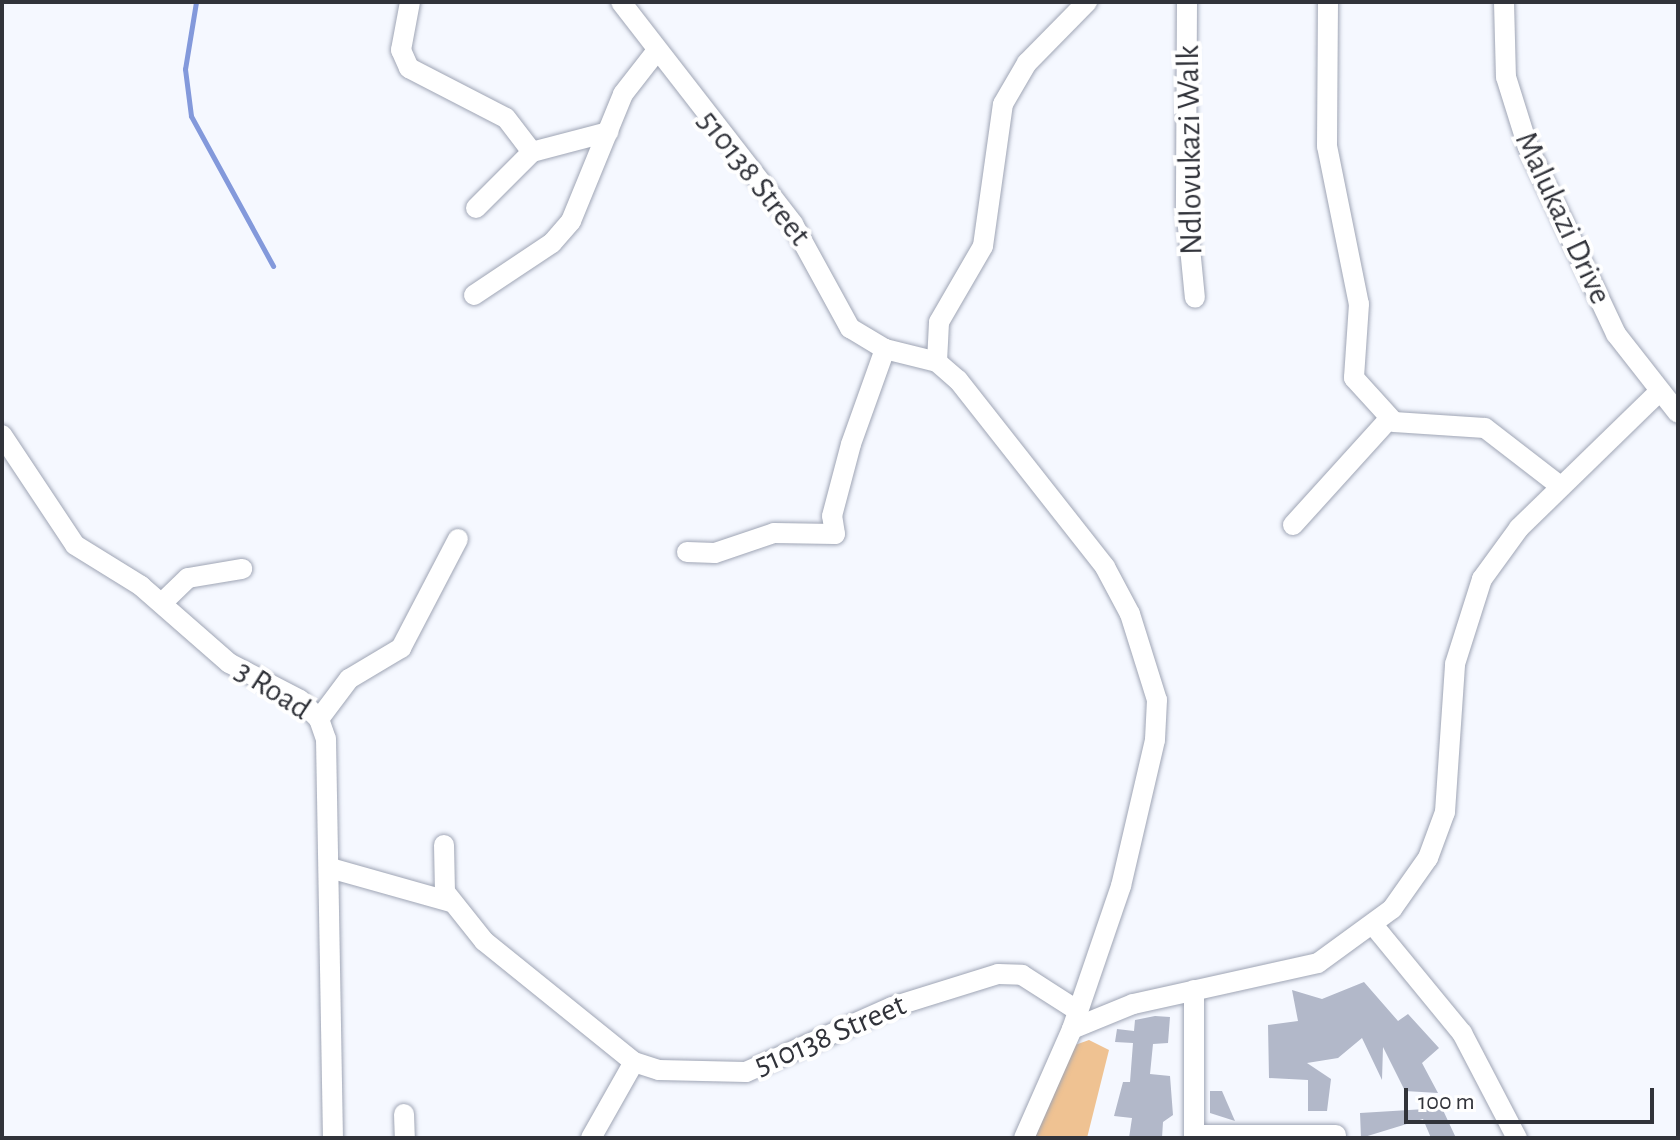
<!DOCTYPE html>
<style>
body{margin:0}
#map{position:relative;width:1680px;height:1140px;overflow:hidden;background:#f5f8ff;font-family:"Alegreya Sans",sans-serif}
div>[style]{position:absolute}
.green>*{inset:0;background:#efc292}
.stream>*{height:5px;margin:-2.5px;padding:0 2.5px;transform-origin:2.5px;border-radius:2.5px;background:#8399db}
.building>*{inset:0;background:#b2b8c9}
.roads{filter:drop-shadow(0 0 2px #9fa5b5) drop-shadow(0 0 2px #9fa5b5)}
.street>*{height:20px;margin:-10px;padding:0 10px;transform-origin:10px;border-radius:10px;background:#fff}
span{translate:-50% -50%;white-space:nowrap;text-align:center;line-height:1.15;-webkit-text-stroke:8px #fff;paint-order:stroke}
.street-label{font-size:32px;color:#31333a}
.frame{position:absolute;inset:0;border:4px solid #31333a;pointer-events:none}
.scale{position:absolute;left:1404px;top:1088px;width:250px;height:36px;box-sizing:border-box;border:4px solid #31333a;border-top:0;padding-left:10px;font-size:24px;line-height:28px;white-space:nowrap;color:#31333a;-webkit-text-stroke:6px #fff;paint-order:stroke}
</style>
<div id="map">
<div class="green">
<div style="clip-path:polygon(1089px 1040px,1109px 1050px,1087px 1138px,1032px 1138px,1075px 1045px)"></div>
</div>
<div class="stream">
<div style="left:196px;top:2px;width:68px;rotate:99.3deg"></div>
<div style="left:185px;top:69px;width:47px;rotate:82.7deg"></div>
<div style="left:191px;top:116px;width:171px;rotate:61.3deg"></div>
</div>
<div class="building">
<div style="clip-path:polygon(1364px 982px,1398px 1021px,1408px 1014px,1439px 1048px,1422px 1063px,1438px 1093px,1405px 1091px,1383px 1047px,1382px 1080px,1362px 1038px,1338px 1058px,1307px 1063px,1331px 1079px,1327px 1111px,1308px 1111px,1308px 1080px,1269px 1078px,1268px 1025px,1298px 1021px,1292px 990px,1322px 999px)"></div>
<div style="clip-path:polygon(1155px 1016px,1170px 1017px,1168px 1043px,1153px 1044px,1150px 1074px,1170px 1076px,1173px 1115px,1163px 1122px,1162px 1138px,1129px 1138px,1132px 1118px,1114px 1116px,1123px 1082px,1130px 1082px,1133px 1043px,1115px 1042px,1117px 1029px,1134px 1031px,1135px 1020px)"></div>
<div style="clip-path:polygon(1210px 1091px,1222px 1091px,1235px 1121px,1210px 1113px)"></div>
<div style="clip-path:polygon(1442px 1108px,1456px 1138px,1431px 1138px,1423px 1119px,1361px 1138px,1360px 1113px)"></div>
</div>
<div class="roads">
<div class="street">
<div style="left:410px;top:2px;width:49px;rotate:100.6deg"></div>
<div style="left:401px;top:50px;width:20px;rotate:66deg"></div>
<div style="left:409px;top:68px;width:109px;rotate:27.3deg"></div>
<div style="left:506px;top:118px;width:43px;rotate:52.6deg"></div>
<div style="left:621px;top:2px;width:281px;rotate:52.2deg"></div>
<div style="left:793px;top:224px;width:119px;rotate:61.3deg"></div>
<div style="left:850px;top:328px;width:41px;rotate:31deg"></div>
<div style="left:885px;top:349px;width:54px;rotate:14deg"></div>
<div style="left:937px;top:362px;width:28px;rotate:41deg"></div>
<div style="left:958px;top:380px;width:238px;rotate:51.8deg"></div>
<div style="left:1105px;top:567px;width:53px;rotate:62deg"></div>
<div style="left:1130px;top:614px;width:90px;rotate:72.6deg"></div>
<div style="left:1157px;top:700px;width:40px;rotate:92.9deg"></div>
<div style="left:1155px;top:740px;width:150px;rotate:103.1deg"></div>
<div style="left:1121px;top:886px;width:151px;rotate:108.9deg"></div>
<div style="left:1187px;top:2px;width:205px;rotate:90.3deg"></div>
<div style="left:1186px;top:207px;width:91px;rotate:84.4deg"></div>
<div style="left:1328px;top:2px;width:144px;rotate:90.4deg"></div>
<div style="left:1327px;top:146px;width:161px;rotate:78.6deg"></div>
<div style="left:1359px;top:304px;width:74px;rotate:93.9deg"></div>
<div style="left:1354px;top:378px;width:59px;rotate:47.7deg"></div>
<div style="left:1394px;top:422px;width:91px;rotate:3.8deg"></div>
<div style="left:1485px;top:428px;width:95px;rotate:37.7deg"></div>
<div style="left:1504px;top:2px;width:75px;rotate:88.5deg"></div>
<div style="left:1506px;top:77px;width:73px;rotate:72.6deg"></div>
<div style="left:1528px;top:147px;width:207px;rotate:64.8deg"></div>
<div style="left:1616px;top:334px;width:100px;rotate:51.9deg"></div>
<div style="left:476px;top:208px;width:79px;rotate:-45deg"></div>
<div style="left:532px;top:152px;width:79px;rotate:-14.7deg"></div>
<div style="left:474px;top:295px;width:94px;rotate:-33.7deg"></div>
<div style="left:552px;top:243px;width:29px;rotate:-49deg"></div>
<div style="left:571px;top:221px;width:137px;rotate:-67.7deg"></div>
<div style="left:623px;top:94px;width:52px;rotate:-52deg"></div>
<div style="left:937px;top:362px;width:40px;rotate:-87.1deg"></div>
<div style="left:939px;top:322px;width:88px;rotate:-59.9deg"></div>
<div style="left:983px;top:246px;width:143px;rotate:-82deg"></div>
<div style="left:1003px;top:104px;width:48px;rotate:-59.7deg"></div>
<div style="left:1027px;top:63px;width:86px;rotate:-45.5deg"></div>
<div style="left:2px;top:435px;width:132px;rotate:56.4deg"></div>
<div style="left:75px;top:545px;width:78px;rotate:31.8deg"></div>
<div style="left:141px;top:586px;width:117px;rotate:41.2deg"></div>
<div style="left:229px;top:663px;width:80px;rotate:27.5deg"></div>
<div style="left:300px;top:700px;width:27px;rotate:45deg"></div>
<div style="left:319px;top:719px;width:21px;rotate:71deg"></div>
<div style="left:326px;top:739px;width:399px;rotate:89deg"></div>
<div style="left:1293px;top:525px;width:144px;rotate:-47.8deg"></div>
<div style="left:687px;top:552px;width:28px;rotate:2deg"></div>
<div style="left:715px;top:553px;width:62px;rotate:-18.7deg"></div>
<div style="left:774px;top:533px;width:61px;rotate:0.9deg"></div>
<div style="left:835px;top:534px;width:18px;rotate:-99deg"></div>
<div style="left:832px;top:516px;width:74px;rotate:-75.2deg"></div>
<div style="left:851px;top:444px;width:101px;rotate:-70.3deg"></div>
<div style="left:162px;top:603px;width:36px;rotate:-44deg"></div>
<div style="left:188px;top:578px;width:55px;rotate:-9.5deg"></div>
<div style="left:319px;top:719px;width:50px;rotate:-53.1deg"></div>
<div style="left:349px;top:679px;width:61px;rotate:-30.8deg"></div>
<div style="left:401px;top:648px;width:123px;rotate:-62.4deg"></div>
<div style="left:444px;top:845px;width:47px;rotate:88.8deg"></div>
<div style="left:445px;top:892px;width:63px;rotate:51.5deg"></div>
<div style="left:484px;top:941px;width:193px;rotate:38.9deg"></div>
<div style="left:634px;top:1062px;width:26px;rotate:18deg"></div>
<div style="left:659px;top:1070px;width:87px;rotate:1.3deg"></div>
<div style="left:746px;top:1072px;width:160px;rotate:-24deg"></div>
<div style="left:892px;top:1007px;width:111px;rotate:-17.3deg"></div>
<div style="left:998px;top:974px;width:24px;rotate:2deg"></div>
<div style="left:1022px;top:975px;width:67px;rotate:32.7deg"></div>
<div style="left:330px;top:868px;width:126px;rotate:15.7deg"></div>
<div style="left:1374px;top:926px;width:139px;rotate:50.6deg"></div>
<div style="left:1462px;top:1033px;width:119px;rotate:62.4deg"></div>
<div style="left:1194px;top:990px;width:148px;rotate:90deg"></div>
<div style="left:404px;top:1114px;width:24px;rotate:88deg"></div>
<div style="left:1194px;top:1135px;width:142px"></div>
<div style="left:591px;top:1138px;width:87px;rotate:-60.5deg"></div>
<div style="left:1024px;top:1138px;width:119px;rotate:-66.2deg"></div>
<div style="left:1072px;top:1029px;width:66px;rotate:-22.3deg"></div>
<div style="left:1133px;top:1004px;width:189px;rotate:-12.5deg"></div>
<div style="left:1318px;top:963px;width:92px;rotate:-36.1deg"></div>
<div style="left:1392px;top:909px;width:62px;rotate:-54.8deg"></div>
<div style="left:1428px;top:858px;width:49px;rotate:-69.7deg"></div>
<div style="left:1445px;top:812px;width:148px;rotate:-86.1deg"></div>
<div style="left:1455px;top:664px;width:89px;rotate:-72.4deg"></div>
<div style="left:1482px;top:579px;width:63px;rotate:-54deg"></div>
<div style="left:1519px;top:528px;width:192px;rotate:-44.2deg"></div>
</div>
</div>
<div class="street-label">
<span style="left:1190px;top:150px;rotate:-91deg">Ndlovukazi Walk</span>
<span style="left:754px;top:178px;rotate:52deg">510138 Street</span>
<span style="left:1563px;top:218px;rotate:65deg">Malukazi Drive</span>
<span style="left:273px;top:690px;rotate:33deg">3 Road</span>
<span style="left:830px;top:1035px;rotate:-23deg">510138 Street</span>
</div>
<div class="frame"></div>
<div class="scale">100 m</div>
</div>
